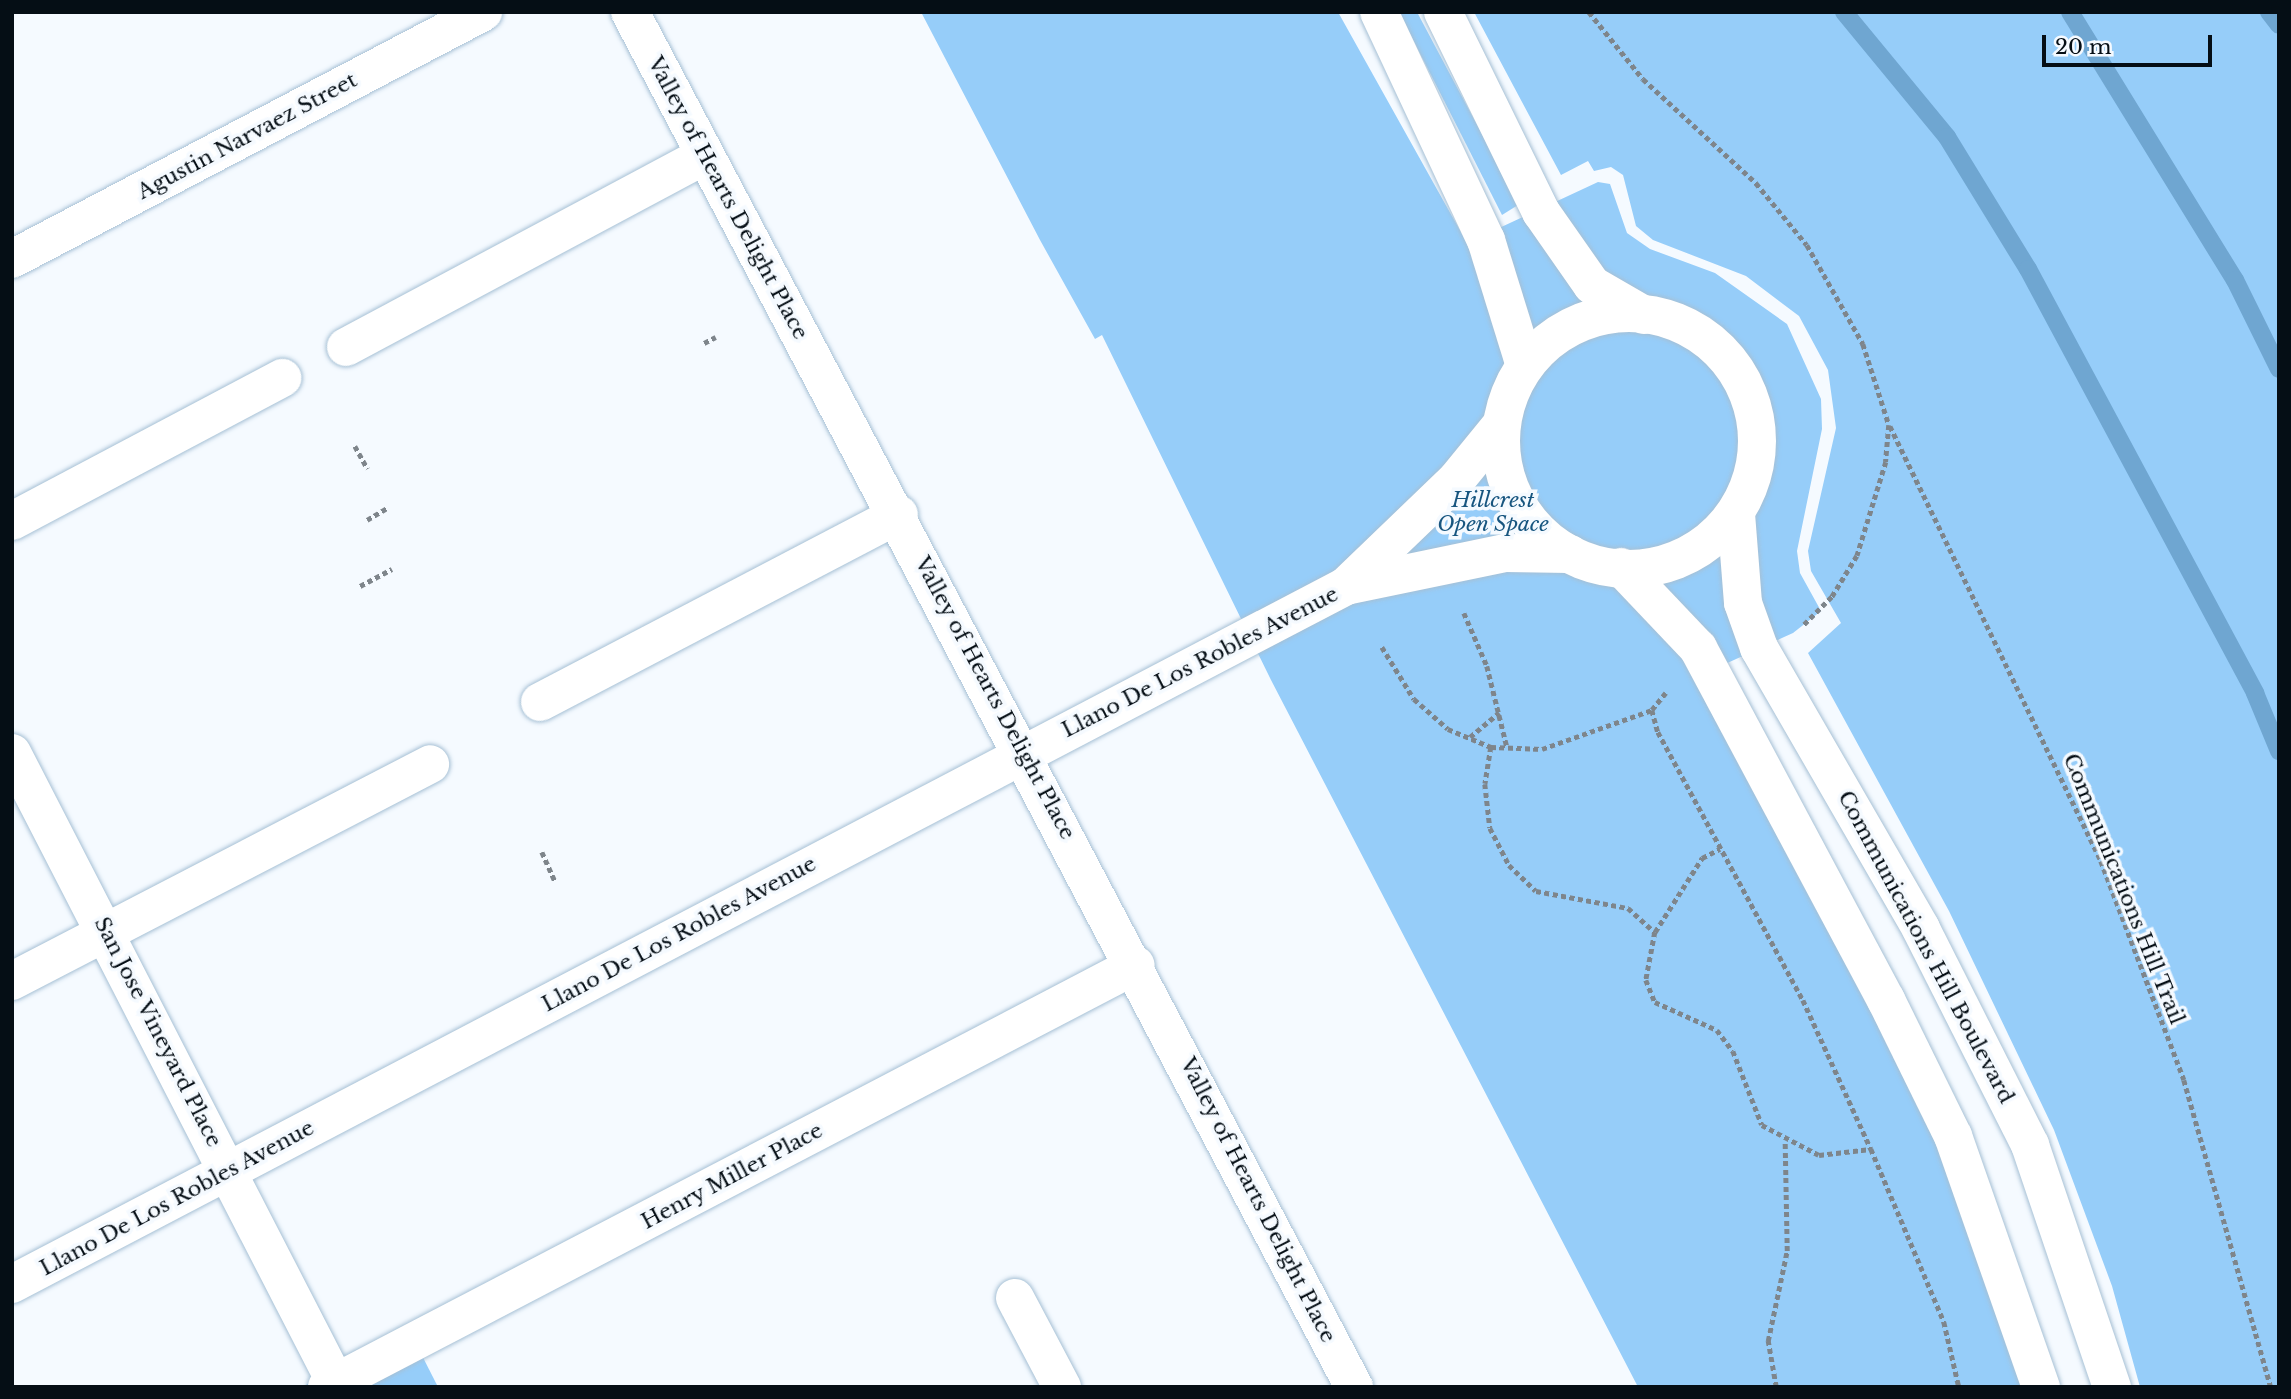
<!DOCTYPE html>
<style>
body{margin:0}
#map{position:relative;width:2291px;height:1399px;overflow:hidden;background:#f5faff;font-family:"Libre Baskerville",serif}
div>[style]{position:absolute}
.green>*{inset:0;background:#96cdf9}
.stream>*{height:18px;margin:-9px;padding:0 9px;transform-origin:9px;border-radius:9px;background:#6fa6d1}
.path>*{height:4.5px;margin-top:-2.25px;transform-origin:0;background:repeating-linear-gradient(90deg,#7e858b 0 5px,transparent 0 8.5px)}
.roads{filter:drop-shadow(0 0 2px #a6c0d5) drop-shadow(0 0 2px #a6c0d5)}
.minor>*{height:38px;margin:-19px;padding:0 19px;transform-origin:19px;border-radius:19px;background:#fff}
.minor>.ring{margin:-19px;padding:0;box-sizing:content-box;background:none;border:38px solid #fff;border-radius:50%}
span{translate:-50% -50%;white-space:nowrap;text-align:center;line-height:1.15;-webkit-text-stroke:7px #f5faff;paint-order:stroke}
.street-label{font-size:21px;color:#050e15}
.park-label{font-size:21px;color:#17557f;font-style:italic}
.frame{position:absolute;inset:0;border:14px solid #050e15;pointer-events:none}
.scale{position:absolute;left:2042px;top:35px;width:170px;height:32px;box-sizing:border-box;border:4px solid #050e15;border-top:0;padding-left:9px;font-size:21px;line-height:24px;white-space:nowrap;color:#050e15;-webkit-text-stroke:5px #f5faff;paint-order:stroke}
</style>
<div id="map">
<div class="green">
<div style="clip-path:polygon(921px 12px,1338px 12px,1467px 243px,1598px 182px,1610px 184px,1627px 233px,1650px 249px,1715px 273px,1787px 324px,1821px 399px,1822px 429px,1797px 551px,1800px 573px,1821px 611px,1793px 633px,1712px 670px,1953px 1136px,2041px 1387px,1638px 1387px,1271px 680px,1102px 335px,1095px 339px,1040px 240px)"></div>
<div style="clip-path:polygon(1399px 12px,1417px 12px,1494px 157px,1518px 205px,1502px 215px)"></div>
<div style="clip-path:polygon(1474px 12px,2279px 12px,2279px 1387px,2140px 1387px,2112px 1286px,2054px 1130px,1949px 911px,1808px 653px,1841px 623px,1811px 571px,1808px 551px,1836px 428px,1828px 370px,1799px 316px,1746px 276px,1653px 240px,1636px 226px,1623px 175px,1611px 167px,1594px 171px,1588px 161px,1561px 175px)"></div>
<div style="clip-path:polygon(409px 1330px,438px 1387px,302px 1387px)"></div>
</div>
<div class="stream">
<div style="left:1844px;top:12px;width:162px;rotate:50.5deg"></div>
<div style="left:1947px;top:137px;width:155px;rotate:58.5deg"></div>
<div style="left:2028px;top:269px;width:481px;rotate:61.8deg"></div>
<div style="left:2255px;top:693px;width:63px;rotate:67.5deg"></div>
<div style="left:2070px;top:12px;width:315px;rotate:58.4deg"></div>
<div style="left:2235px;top:280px;width:99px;rotate:63.7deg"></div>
<div style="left:2269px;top:12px;width:16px;rotate:52deg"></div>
</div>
<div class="path">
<div style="left:1589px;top:12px;width:86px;rotate:51.1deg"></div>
<div style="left:1643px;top:79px;width:154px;rotate:42.6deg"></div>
<div style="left:1756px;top:183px;width:80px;rotate:50.6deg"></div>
<div style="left:1807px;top:245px;width:114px;rotate:60.5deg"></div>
<div style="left:1863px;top:344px;width:85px;rotate:72.2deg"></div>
<div style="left:1889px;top:425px;width:37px;rotate:95deg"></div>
<div style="left:1886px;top:462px;width:98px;rotate:107.1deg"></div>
<div style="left:1857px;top:556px;width:48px;rotate:121.4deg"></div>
<div style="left:1832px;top:597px;width:41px;rotate:135deg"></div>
<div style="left:704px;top:343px;width:13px;rotate:-27deg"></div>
<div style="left:1890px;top:426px;width:483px;rotate:64.1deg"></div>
<div style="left:2101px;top:861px;width:234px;rotate:69.2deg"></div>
<div style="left:2184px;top:1080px;width:319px;rotate:74.2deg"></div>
<div style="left:355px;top:446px;width:26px;rotate:61deg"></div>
<div style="left:367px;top:520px;width:23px;rotate:-31deg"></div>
<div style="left:360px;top:586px;width:36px;rotate:-28deg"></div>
<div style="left:1464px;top:613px;width:58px;rotate:66.5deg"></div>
<div style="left:1487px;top:666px;width:83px;rotate:76.1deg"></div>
<div style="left:1382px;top:647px;width:61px;rotate:58.4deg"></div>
<div style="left:1414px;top:699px;width:45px;rotate:41.4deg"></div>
<div style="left:1448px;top:729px;width:47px;rotate:22.7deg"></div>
<div style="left:1491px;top:747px;width:51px;rotate:2.2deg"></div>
<div style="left:1542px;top:749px;width:117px;rotate:-19.5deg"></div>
<div style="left:1666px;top:693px;width:22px;rotate:129deg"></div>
<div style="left:1652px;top:710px;width:23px;rotate:75deg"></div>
<div style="left:1658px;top:732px;width:305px;rotate:61.6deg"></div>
<div style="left:1803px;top:1000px;width:164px;rotate:65.5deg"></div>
<div style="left:1871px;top:1149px;width:188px;rotate:67.1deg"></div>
<div style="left:1944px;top:1322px;width:67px;rotate:77deg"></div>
<div style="left:1470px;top:737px;width:38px;rotate:-40deg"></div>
<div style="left:1491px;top:747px;width:37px;rotate:99deg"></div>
<div style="left:1485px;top:784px;width:44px;rotate:83.5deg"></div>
<div style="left:1490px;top:828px;width:42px;rotate:62.8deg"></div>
<div style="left:1509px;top:865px;width:37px;rotate:44deg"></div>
<div style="left:1536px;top:891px;width:94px;rotate:10.5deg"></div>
<div style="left:1628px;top:908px;width:36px;rotate:42deg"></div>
<div style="left:1655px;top:932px;width:49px;rotate:100.6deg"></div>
<div style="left:1646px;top:980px;width:24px;rotate:68deg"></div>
<div style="left:1655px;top:1002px;width:68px;rotate:24.3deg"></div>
<div style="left:1717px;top:1030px;width:26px;rotate:53deg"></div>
<div style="left:1733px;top:1051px;width:79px;rotate:68.6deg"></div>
<div style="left:1762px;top:1125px;width:64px;rotate:27.8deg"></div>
<div style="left:1819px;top:1155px;width:52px;rotate:-6.6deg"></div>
<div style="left:542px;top:852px;width:32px;rotate:66deg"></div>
<div style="left:1655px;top:932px;width:88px;rotate:-57.6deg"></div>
<div style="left:1702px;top:858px;width:20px;rotate:-27deg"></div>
<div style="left:1776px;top:1387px;width:47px;rotate:-99.9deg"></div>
<div style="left:1768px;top:1341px;width:92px;rotate:-78.1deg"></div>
<div style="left:1787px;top:1251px;width:109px;rotate:-91.1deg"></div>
</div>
<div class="roads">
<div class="minor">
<div style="left:630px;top:12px;width:1554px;rotate:62.23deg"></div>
<div style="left:1379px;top:12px;width:252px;rotate:64.9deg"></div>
<div style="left:1486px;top:240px;width:129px;rotate:72.8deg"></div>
<div style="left:1443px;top:12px;width:223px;rotate:63.9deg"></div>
<div style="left:1541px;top:212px;width:89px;rotate:55.1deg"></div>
<div style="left:1592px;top:285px;width:60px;rotate:30deg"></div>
<div style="left:12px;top:259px;width:532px;rotate:-27.67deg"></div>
<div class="ring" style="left:1501px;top:313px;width:218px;height:218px"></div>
<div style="left:346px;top:347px;width:404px;rotate:-28.1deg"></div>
<div style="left:1736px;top:514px;width:89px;rotate:85.5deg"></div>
<div style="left:1743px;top:603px;width:48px;rotate:70.4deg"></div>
<div style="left:1759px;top:648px;width:324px;rotate:60deg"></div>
<div style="left:1921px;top:929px;width:242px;rotate:63.2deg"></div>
<div style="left:2030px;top:1145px;width:256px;rotate:71.3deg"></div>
<div style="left:12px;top:521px;width:306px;rotate:-27.9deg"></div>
<div style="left:1621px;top:567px;width:112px;rotate:46.5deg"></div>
<div style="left:1698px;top:648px;width:399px;rotate:61.9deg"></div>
<div style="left:1886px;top:1000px;width:152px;rotate:63.8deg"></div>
<div style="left:1953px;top:1136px;width:266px;rotate:70.7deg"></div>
<div style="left:1346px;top:586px;width:163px;rotate:-11.7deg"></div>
<div style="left:1506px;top:553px;width:64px;rotate:0.9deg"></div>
<div style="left:540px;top:702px;width:405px;rotate:-27.6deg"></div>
<div style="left:12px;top:753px;width:713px;rotate:62.79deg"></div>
<div style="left:12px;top:981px;width:471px;rotate:-27.4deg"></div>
<div style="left:12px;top:1284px;width:1506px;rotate:-27.62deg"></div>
<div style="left:1346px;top:586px;width:154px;rotate:-43.9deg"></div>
<div style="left:1457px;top:479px;width:70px;rotate:-50.8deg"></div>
<div style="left:1015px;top:1298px;width:101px;rotate:62.2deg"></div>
<div style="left:327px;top:1387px;width:912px;rotate:-27.55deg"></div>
</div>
</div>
<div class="street-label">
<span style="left:247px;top:136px;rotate:-28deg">Agustin Narvaez Street</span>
<span style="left:728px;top:198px;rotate:62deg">Valley of Hearts Delight Place</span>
<span style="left:1200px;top:662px;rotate:-27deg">Llano De Los Robles Avenue</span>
<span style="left:995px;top:698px;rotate:62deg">Valley of Hearts Delight Place</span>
<span style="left:2124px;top:889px;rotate:68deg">Communications Hill Trail</span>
<span style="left:679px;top:934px;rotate:-28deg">Llano De Los Robles Avenue</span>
<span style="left:1926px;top:947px;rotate:62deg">Communications Hill Boulevard</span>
<span style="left:158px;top:1032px;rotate:63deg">San Jose Vineyard Place</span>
<span style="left:732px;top:1176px;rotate:-28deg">Henry Miller Place</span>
<span style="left:177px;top:1198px;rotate:-28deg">Llano De Los Robles Avenue</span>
<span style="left:1258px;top:1200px;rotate:63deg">Valley of Hearts Delight Place</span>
</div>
<div class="park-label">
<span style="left:1493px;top:512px">Hillcrest<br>Open Space</span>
</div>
<div class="frame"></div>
<div class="scale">20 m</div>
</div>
